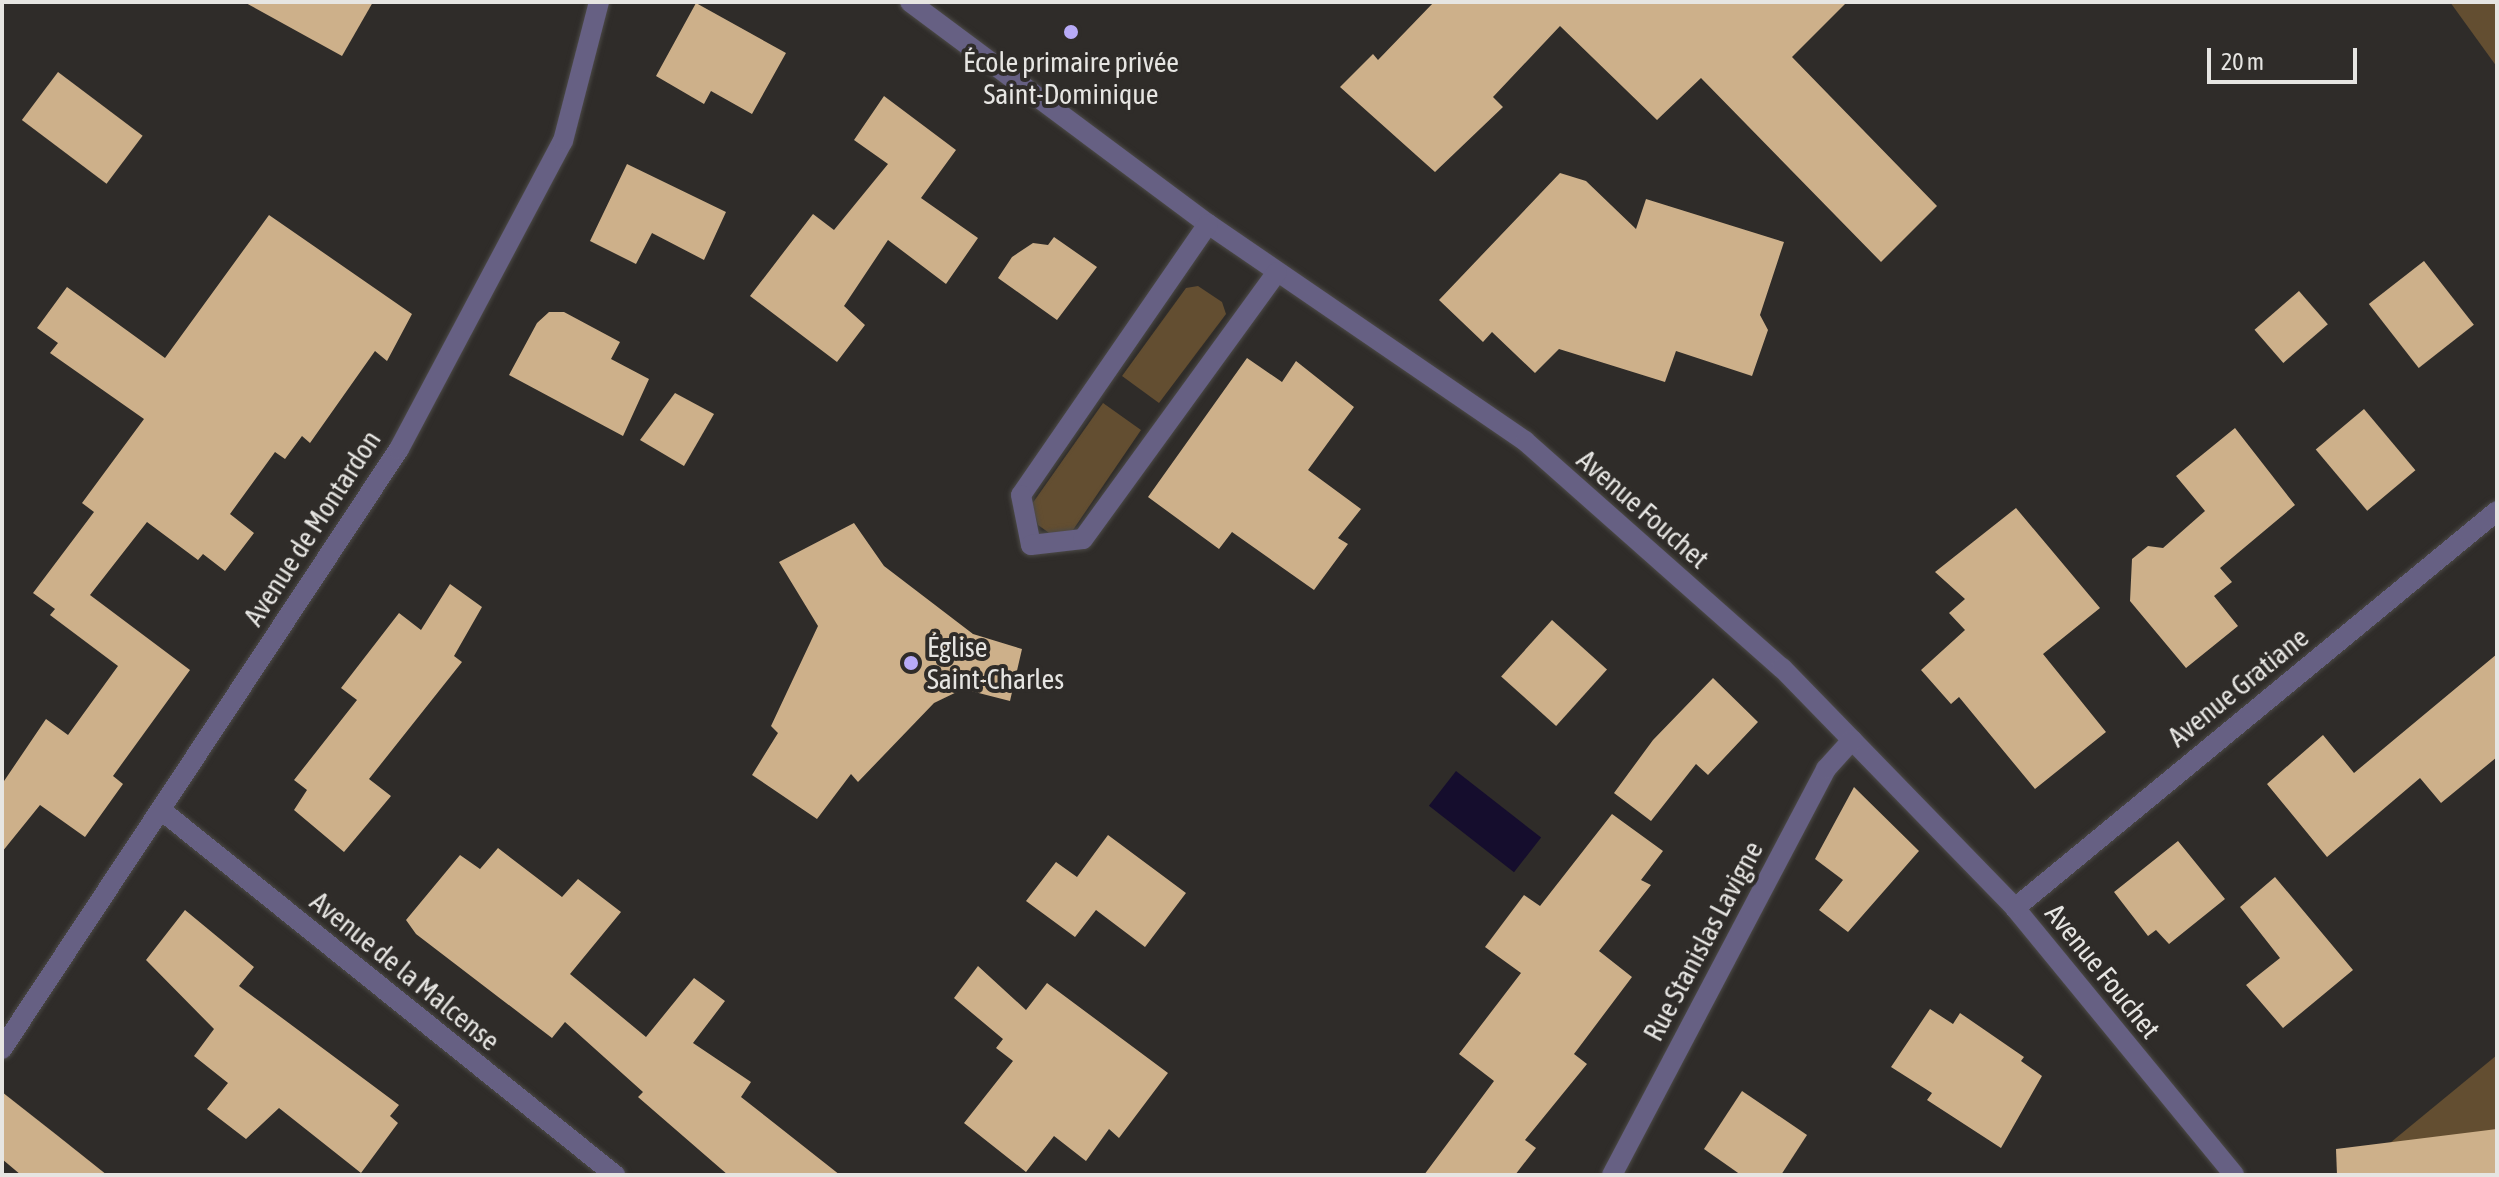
<!DOCTYPE html>
<meta charset="utf-8">
<style>
body{margin:0}
#map{position:relative;width:2499px;height:1177px;overflow:hidden;background:#2f2c29;font-family:"Asap Condensed",sans-serif}
div>[style]{position:absolute}
.green>*{inset:0;background:#634e31}
.water>*{inset:0;background:#150d2d;transform-origin:0 0}
.building>*{inset:0;background:#cdb08a;transform-origin:0 0}
.roads{filter:drop-shadow(0 0 2px #4c4a47) drop-shadow(0 0 2px #4c4a47)}
.minor>*{height:20px;margin:-10px;padding:0 10px;transform-origin:10px;border-radius:10px;background:#666083}
.dots>*{width:22px;height:22px;translate:-50% -50%;box-sizing:border-box;border:4px solid #2f2c29;border-radius:50%}
span{translate:-50% -50%;white-space:nowrap;text-align:center;line-height:1.15;-webkit-text-stroke:8px #2f2c29;paint-order:stroke}
.poi-label{font-size:28px;color:#e6e5e2}
.left{translate:0 -50%;text-align:left}
.street-label{font-size:28px;color:#e6e5e2}
.frame{position:absolute;inset:0;border:4px solid #e6e5e2;pointer-events:none}
.scale{position:absolute;left:2207px;top:48px;width:150px;height:36px;box-sizing:border-box;border:4px solid #e6e5e2;border-top:0;padding-left:10px;font-size:24px;line-height:28px;white-space:nowrap;color:#e6e5e2;-webkit-text-stroke:6px #2f2c29;paint-order:stroke}
</style>
<div id="map">
<div class="green">
<div style="clip-path:polygon(2450px 2px,2497px 2px,2497px 67px)"></div>
<div style="clip-path:polygon(1198px 286px,1222px 302px,1226px 314px,1159px 403px,1122px 376px,1186px 288px)"></div>
<div style="clip-path:polygon(1103px 403px,1141px 430px,1073px 530px,1052px 535px,1038px 525px,1032px 504px)"></div>
<div style="clip-path:polygon(2497px 1055px,2497px 1175px,2351px 1175px)"></div>
</div>
<div class="water">
<div style="left:1456px;top:771px;width:108px;height:44px;rotate:38deg"></div>
</div>
<div class="building">
<div style="clip-path:polygon(244px 2px,373px 2px,342px 56px)"></div>
<div style="clip-path:polygon(1434px 2px,1847px 2px,1792px 57px,1937px 206px,1881px 262px,1701px 78px,1657px 120px,1560px 26px,1493px 97px,1503px 107px,1435px 172px,1340px 87px,1373px 54px,1378px 60px)"></div>
<div style="clip-path:polygon(696px 3px,786px 53px,752px 114px,711px 91px,704px 104px,656px 76px)"></div>
<div style="left:58px;top:72px;width:106px;height:60px;rotate:37deg"></div>
<div style="clip-path:polygon(884px 96px,956px 150px,921px 198px,978px 238px,946px 284px,888px 240px,844px 306px,865px 325px,837px 362px,750px 296px,813px 214px,834px 230px,888px 164px,854px 140px)"></div>
<div style="clip-path:polygon(627px 164px,726px 212px,704px 260px,652px 233px,636px 264px,590px 241px)"></div>
<div style="clip-path:polygon(1560px 173px,1586px 181px,1636px 229px,1646px 199px,1784px 242px,1760px 315px,1768px 330px,1752px 376px,1676px 351px,1665px 382px,1559px 349px,1535px 373px,1492px 332px,1483px 342px,1439px 300px)"></div>
<div style="clip-path:polygon(269px 215px,412px 314px,387px 361px,375px 351px,310px 443px,302px 436px,285px 459px,275px 452px,230px 514px,254px 533px,225px 571px,203px 554px,198px 560px,147px 522px,90px 595px,190px 670px,113px 776px,123px 784px,85px 837px,40px 805px,2px 852px,2px 784px,46px 719px,68px 735px,118px 666px,50px 615px,55px 609px,33px 593px,94px 512px,82px 503px,144px 419px,50px 353px,58px 343px,37px 328px,67px 287px,165px 358px)"></div>
<div style="clip-path:polygon(1054px 237px,1097px 267px,1057px 320px,998px 278px,1012px 257px,1033px 243px,1048px 245px)"></div>
<div style="left:2424px;top:261px;width:81px;height:70px;rotate:52deg"></div>
<div style="left:2299px;top:291px;width:44px;height:59px;rotate:49deg"></div>
<div style="clip-path:polygon(549px 312px,564px 312px,620px 342px,611px 359px,649px 379px,623px 436px,509px 375px,537px 323px)"></div>
<div style="clip-path:polygon(1247px 358px,1282px 382px,1296px 361px,1354px 407px,1308px 470px,1361px 509px,1338px 538px,1348px 544px,1314px 590px,1232px 532px,1219px 549px,1148px 497px)"></div>
<div style="clip-path:polygon(675px 393px,714px 414px,684px 466px,640px 440px)"></div>
<div style="left:2364px;top:409px;width:80px;height:63px;rotate:50deg"></div>
<div style="clip-path:polygon(2235px 428px,2295px 505px,2220px 568px,2232px 582px,2214px 596px,2238px 626px,2186px 668px,2130px 601px,2132px 559px,2148px 546px,2163px 548px,2205px 511px,2176px 476px)"></div>
<div style="clip-path:polygon(2016px 508px,2100px 608px,2043px 654px,2106px 732px,2035px 789px,1959px 697px,1951px 704px,1921px 670px,1965px 630px,1949px 613px,1965px 599px,1935px 572px)"></div>
<div style="clip-path:polygon(854px 523px,884px 566px,973px 634px,1022px 649px,1010px 701px,963px 689px,934px 703px,858px 782px,851px 774px,817px 819px,752px 775px,778px 733px,771px 726px,818px 626px,779px 562px)"></div>
<div style="clip-path:polygon(450px 584px,482px 607px,454px 656px,462px 662px,369px 779px,391px 796px,344px 852px,294px 810px,307px 790px,294px 780px,357px 700px,341px 688px,399px 613px,421px 630px)"></div>
<div style="left:1552px;top:620px;width:74px;height:76px;rotate:42deg"></div>
<div style="clip-path:polygon(2497px 654px,2497px 757px,2441px 803px,2420px 778px,2327px 857px,2267px 784px,2323px 735px,2354px 773px)"></div>
<div style="clip-path:polygon(1713px 678px,1758px 722px,1708px 775px,1696px 764px,1651px 821px,1614px 793px,1653px 740px)"></div>
<div style="clip-path:polygon(1854px 787px,1919px 851px,1848px 932px,1819px 910px,1843px 880px,1815px 859px)"></div>
<div style="clip-path:polygon(1612px 814px,1663px 851px,1641px 880px,1651px 885px,1599px 951px,1632px 977px,1574px 1054px,1587px 1064px,1525px 1140px,1536px 1148px,1515px 1175px,1424px 1175px,1494px 1081px,1459px 1054px,1521px 973px,1485px 947px,1524px 895px,1540px 906px)"></div>
<div style="clip-path:polygon(1108px 835px,1186px 893px,1145px 947px,1096px 910px,1075px 937px,1026px 901px,1056px 862px,1077px 877px)"></div>
<div style="clip-path:polygon(2178px 841px,2225px 899px,2169px 944px,2156px 930px,2148px 936px,2114px 892px)"></div>
<div style="clip-path:polygon(498px 848px,562px 897px,578px 879px,621px 912px,570px 974px,646px 1037px,694px 978px,725px 1001px,693px 1043px,751px 1082px,741px 1097px,840px 1175px,728px 1175px,638px 1097px,643px 1092px,565px 1022px,552px 1038px,416px 934px,406px 920px,460px 855px,480px 869px)"></div>
<div style="clip-path:polygon(2275px 877px,2353px 970px,2283px 1028px,2246px 985px,2280px 958px,2240px 907px)"></div>
<div style="clip-path:polygon(185px 910px,254px 967px,239px 986px,399px 1105px,390px 1116px,398px 1123px,361px 1173px,279px 1108px,246px 1139px,207px 1109px,228px 1083px,194px 1056px,214px 1029px,146px 960px)"></div>
<div style="clip-path:polygon(978px 966px,1026px 1010px,1047px 983px,1168px 1073px,1119px 1138px,1109px 1129px,1086px 1161px,1054px 1136px,1026px 1172px,964px 1123px,1013px 1061px,996px 1048px,1003px 1039px,954px 998px)"></div>
<div style="clip-path:polygon(1930px 1009px,1953px 1024px,1960px 1013px,2024px 1057px,2021px 1061px,2042px 1076px,2001px 1148px,1927px 1100px,1932px 1093px,1891px 1067px)"></div>
<div style="clip-path:polygon(1742px 1091px,1807px 1135px,1781px 1175px,1741px 1175px,1704px 1149px)"></div>
<div style="clip-path:polygon(2px 1092px,58px 1136px,107px 1175px,21px 1175px,2px 1159px)"></div>
<div style="clip-path:polygon(2497px 1129px,2497px 1175px,2337px 1175px,2336px 1149px)"></div>
</div>
<div class="roads">
<div class="minor">
<div style="left:910px;top:2px;width:372px;rotate:36.7deg"></div>
<div style="left:1208px;top:224px;width:384px;rotate:34.4deg"></div>
<div style="left:1525px;top:441px;width:343px;rotate:41.5deg"></div>
<div style="left:1782px;top:668px;width:334px;rotate:45.8deg"></div>
<div style="left:2015px;top:908px;width:345px;rotate:50.6deg"></div>
<div style="left:1208px;top:224px;width:329px;rotate:124.6deg"></div>
<div style="left:1021px;top:495px;width:51px;rotate:78.7deg"></div>
<div style="left:1031px;top:545px;width:52px;rotate:-6.6deg"></div>
<div style="left:1083px;top:539px;width:330px;rotate:-54deg"></div>
<div style="left:161px;top:810px;width:583px;rotate:38.8deg"></div>
<div style="left:2015px;top:908px;width:624px;rotate:-39.48deg"></div>
<div style="left:2px;top:1049px;width:719px;rotate:-56.51deg"></div>
<div style="left:399px;top:449px;width:349px;rotate:-62deg"></div>
<div style="left:563px;top:141px;width:144px;rotate:-75.5deg"></div>
<div style="left:1612px;top:1175px;width:459px;rotate:-62.2deg"></div>
<div style="left:1826px;top:769px;width:39px;rotate:-48deg"></div>
</div>
</div>
<div class="dots">
<div style="left:1071px;top:32px;background:#b8abf7"></div>
<div style="left:911px;top:663px;background:#b8abf7"></div>
</div>
<div class="poi-label">
<span style="left:1071px;top:78px">École primaire privée<br>Saint-Dominique</span>
<span class="left" style="left:927px;top:663px">Église<br>Saint-Charles</span>
</div>
<div class="street-label">
<span style="left:1643px;top:509px;rotate:41deg">Avenue Fouchet</span>
<span style="left:312px;top:528px;rotate:-57deg">Avenue de Montardon</span>
<span style="left:2238px;top:687px;rotate:-39deg">Avenue Gratiane</span>
<span style="left:1703px;top:941px;rotate:-62deg">Rue Stanislas Lavigne</span>
<span style="left:405px;top:971px;rotate:39deg">Avenue de la Malcense</span>
<span style="left:2103px;top:971px;rotate:51deg">Avenue Fouchet</span>
</div>
<div class="frame"></div>
<div class="scale">20 m</div>
</div>
